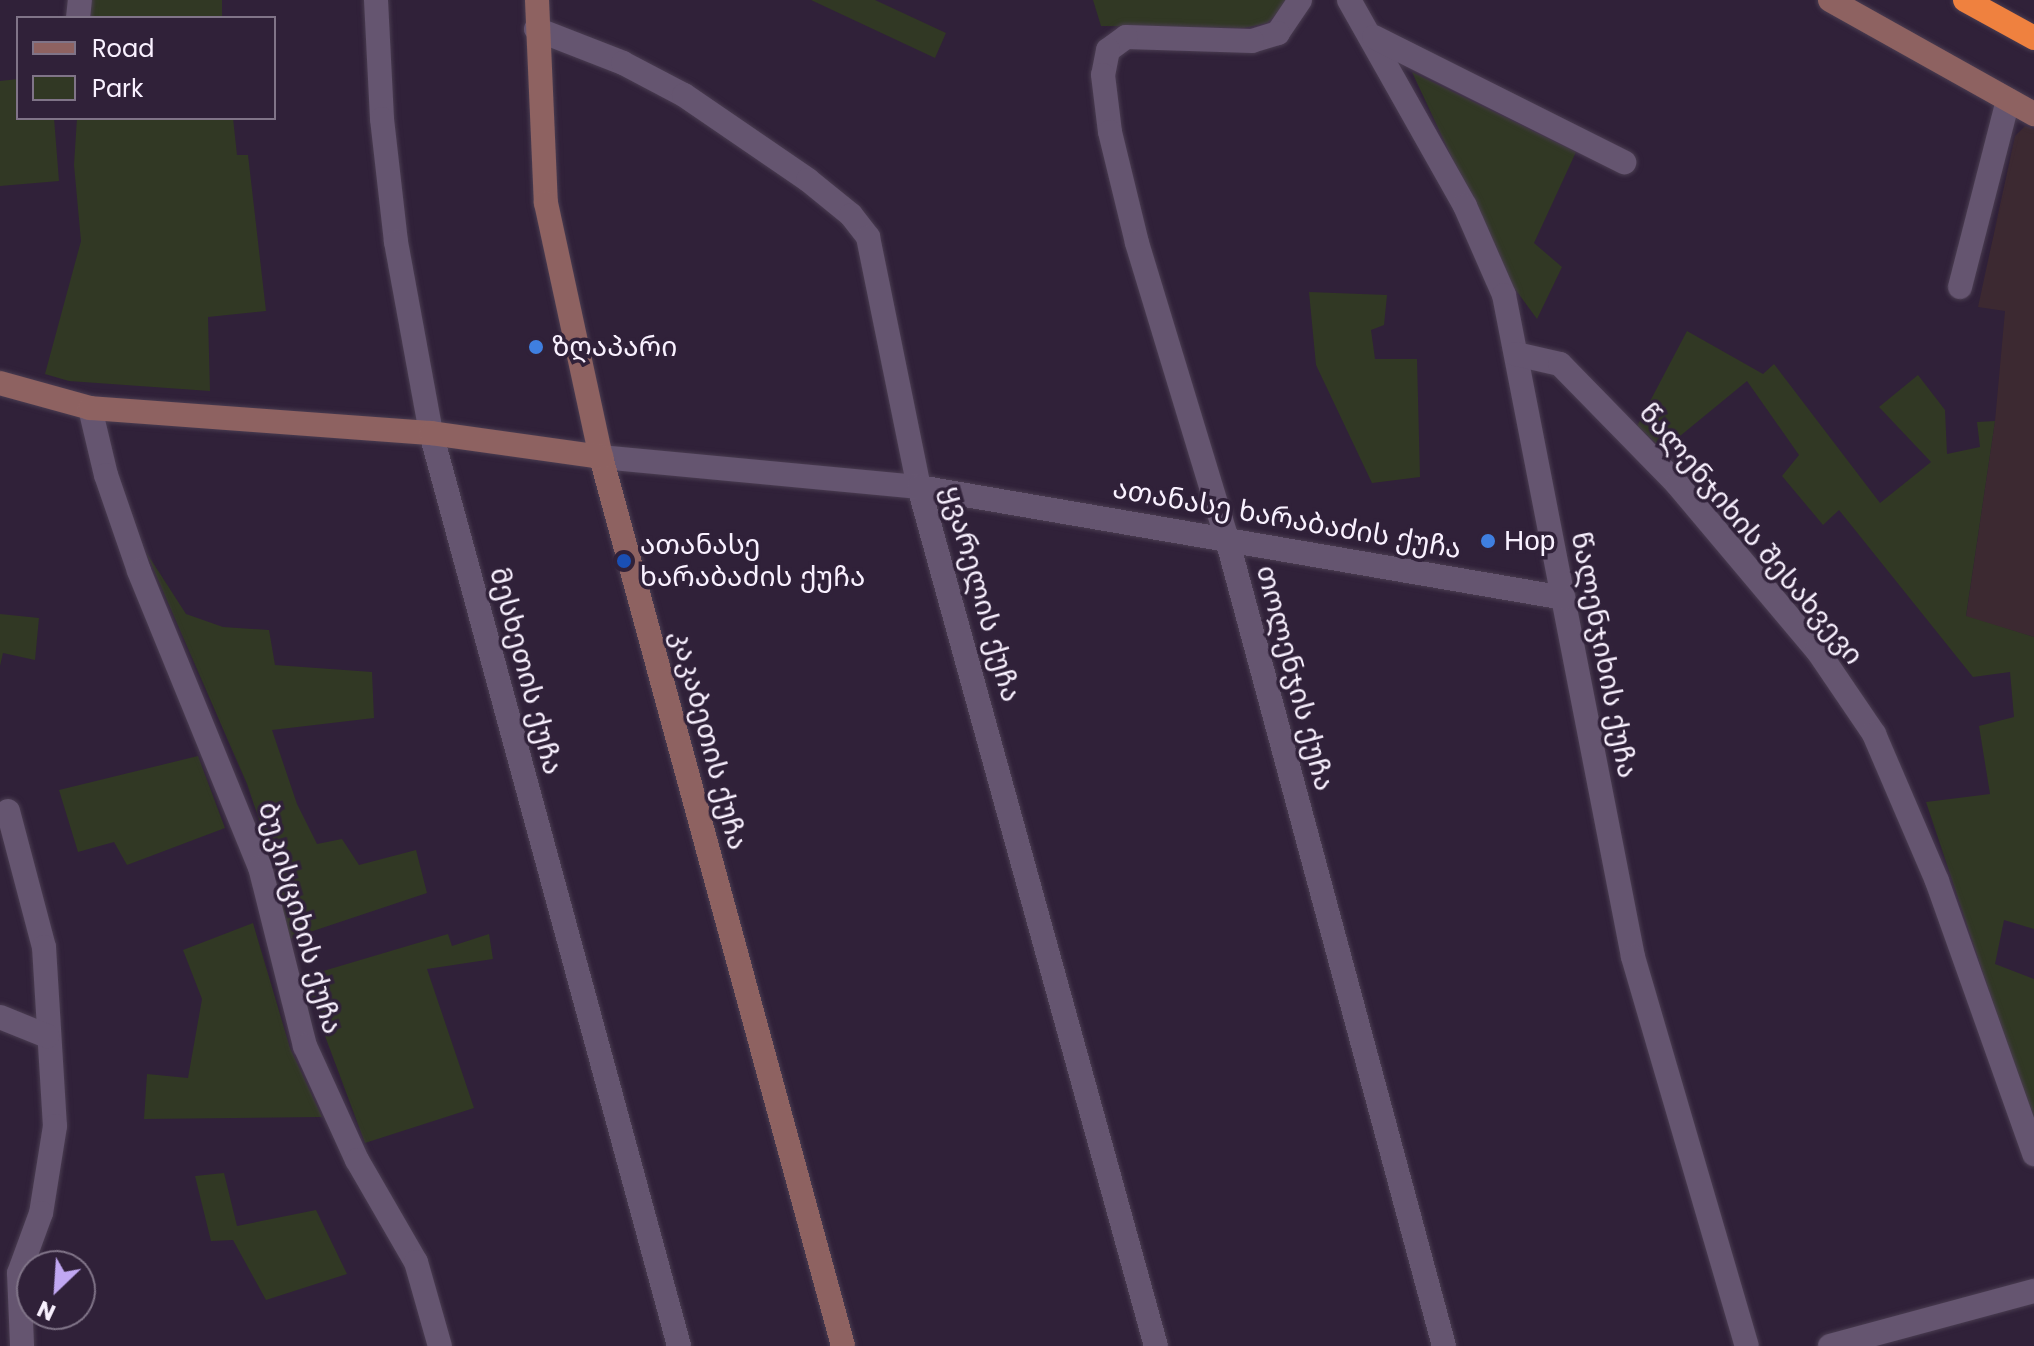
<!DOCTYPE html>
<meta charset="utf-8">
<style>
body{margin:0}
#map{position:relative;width:2034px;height:1346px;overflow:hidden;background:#302139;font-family:Poppins,"Noto Sans Georgian",sans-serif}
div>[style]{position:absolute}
.commercial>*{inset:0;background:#3c2931}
.green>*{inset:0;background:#313824;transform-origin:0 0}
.roads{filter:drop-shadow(0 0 2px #4a3d51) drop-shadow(0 0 2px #4a3d51)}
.street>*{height:24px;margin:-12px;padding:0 12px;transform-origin:12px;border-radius:12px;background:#655570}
.secondary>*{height:24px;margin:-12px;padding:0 12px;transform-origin:12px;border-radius:12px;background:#8e6261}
.highway>*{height:24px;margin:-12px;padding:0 12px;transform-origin:12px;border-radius:12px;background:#ef813f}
.dots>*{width:22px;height:22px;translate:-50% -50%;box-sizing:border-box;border:4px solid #302139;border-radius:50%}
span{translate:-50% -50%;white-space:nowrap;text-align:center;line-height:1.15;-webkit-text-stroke:7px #302139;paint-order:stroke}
.poi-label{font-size:28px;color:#f9f1ff}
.left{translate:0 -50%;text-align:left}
.street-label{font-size:28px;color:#f9f1ff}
.legend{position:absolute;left:16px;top:16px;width:260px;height:104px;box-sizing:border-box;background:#302139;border:2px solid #807488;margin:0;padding:10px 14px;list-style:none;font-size:24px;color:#f9f1ff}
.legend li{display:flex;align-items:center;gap:16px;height:40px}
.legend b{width:40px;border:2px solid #807488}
.north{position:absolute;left:16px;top:1250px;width:80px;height:80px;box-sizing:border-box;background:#302139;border:2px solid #807488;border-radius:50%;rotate:205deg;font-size:22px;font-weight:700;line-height:32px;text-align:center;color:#f9f1ff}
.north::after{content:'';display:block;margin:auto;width:28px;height:36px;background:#c1a8f3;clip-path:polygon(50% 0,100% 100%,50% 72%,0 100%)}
</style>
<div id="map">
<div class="commercial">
<div style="clip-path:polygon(2025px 126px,2034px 129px,2034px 637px,1966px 617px,1995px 421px,2005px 311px,1978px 307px,2015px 136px)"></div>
</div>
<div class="green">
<div style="left:91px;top:0;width:131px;height:18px"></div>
<div style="clip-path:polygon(811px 0,875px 0,946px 33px,935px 58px)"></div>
<div style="clip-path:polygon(1093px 0,1293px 0,1267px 23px,1244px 28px,1101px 26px)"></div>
<div style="clip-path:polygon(1412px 72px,1576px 152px,1534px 243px,1562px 267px,1537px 319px,1510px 282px)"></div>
<div style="clip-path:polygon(18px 79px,18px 118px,54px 118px,59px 181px,0 186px,0 81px)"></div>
<div style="clip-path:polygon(77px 118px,233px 118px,237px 155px,248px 155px,266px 311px,208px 317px,210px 391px,69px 381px,45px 374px,81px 241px,74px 165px)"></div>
<div style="clip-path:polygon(1309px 292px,1387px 295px,1384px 325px,1371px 330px,1375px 359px,1417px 359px,1420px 477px,1372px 483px,1316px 365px)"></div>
<div style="clip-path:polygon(1687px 331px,1763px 374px,1774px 364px,1880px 503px,1931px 462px,1879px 407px,1918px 375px,1945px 410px,1947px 454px,1980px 447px,1977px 422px,1995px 421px,1966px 616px,2034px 637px,2034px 929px,2004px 920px,1995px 964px,2034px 979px,2034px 1125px,1926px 802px,1990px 794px,1979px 726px,2014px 717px,2010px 672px,1973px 677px,1839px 510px,1823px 525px,1782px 476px,1799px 455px,1747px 381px,1663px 450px,1637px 426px)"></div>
<div style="clip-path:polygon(146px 552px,186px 614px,223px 627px,269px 630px,275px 665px,372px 672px,374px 718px,272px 730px,297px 804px,317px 844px,342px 839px,359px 865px,416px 850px,427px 893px,286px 940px,279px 878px,247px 784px)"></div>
<div style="clip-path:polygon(0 614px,39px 618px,35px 660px,3px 653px,0 666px)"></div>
<div style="clip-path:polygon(198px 756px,225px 828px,127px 865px,114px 842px,78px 852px,59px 790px)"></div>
<div style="clip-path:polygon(253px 923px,290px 1048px,322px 1117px,144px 1119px,147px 1074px,188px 1078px,202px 999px,183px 950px)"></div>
<div style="clip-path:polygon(448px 934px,452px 946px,489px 934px,493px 959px,427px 969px,474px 1108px,365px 1143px,303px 977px)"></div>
<div style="clip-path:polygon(224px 1173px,237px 1226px,316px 1210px,347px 1274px,266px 1300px,233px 1240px,211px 1241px,195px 1176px)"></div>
</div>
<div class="roads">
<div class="street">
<div style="left:376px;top:0;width:119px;rotate:87.1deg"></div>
<div style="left:382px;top:119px;width:124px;rotate:83.5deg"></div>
<div style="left:396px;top:242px;width:194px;rotate:79.6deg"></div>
<div style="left:431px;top:433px;width:946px;rotate:74.8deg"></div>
<div style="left:1300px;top:0;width:40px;rotate:124deg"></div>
<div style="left:1278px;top:33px;width:27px;rotate:163deg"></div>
<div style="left:1252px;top:41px;width:126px;rotate:-178.2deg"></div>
<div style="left:1126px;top:37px;width:22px;rotate:144deg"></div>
<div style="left:1108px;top:50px;width:25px;rotate:101deg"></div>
<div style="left:1103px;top:75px;width:57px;rotate:83deg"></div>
<div style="left:1110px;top:132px;width:114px;rotate:76.3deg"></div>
<div style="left:1137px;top:243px;width:309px;rotate:73.1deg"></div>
<div style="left:1227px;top:539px;width:836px;rotate:74.95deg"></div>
<div style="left:1349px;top:0;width:236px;rotate:60.6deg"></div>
<div style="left:1465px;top:206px;width:97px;rotate:66.3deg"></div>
<div style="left:1504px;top:295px;width:674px;rotate:78.97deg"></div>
<div style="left:1633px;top:957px;width:405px;rotate:73.7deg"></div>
<div style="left:78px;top:18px;width:18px;rotate:-84deg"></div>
<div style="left:536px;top:29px;width:93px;rotate:21.3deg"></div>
<div style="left:623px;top:63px;width:69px;rotate:27.7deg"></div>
<div style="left:684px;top:95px;width:150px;rotate:34.4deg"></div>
<div style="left:808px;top:180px;width:55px;rotate:39.1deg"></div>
<div style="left:851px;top:215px;width:28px;rotate:52deg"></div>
<div style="left:868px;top:237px;width:255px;rotate:78.5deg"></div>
<div style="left:919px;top:487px;width:891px;rotate:74.58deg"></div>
<div style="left:1374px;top:37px;width:280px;rotate:26.6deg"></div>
<div style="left:1960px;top:287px;width:193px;rotate:-75.6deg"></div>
<div style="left:1516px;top:354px;width:45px;rotate:12.8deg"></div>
<div style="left:1560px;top:364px;width:168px;rotate:45.7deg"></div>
<div style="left:1677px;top:484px;width:217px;rotate:49.9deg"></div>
<div style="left:1817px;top:650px;width:102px;rotate:55.8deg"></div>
<div style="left:1874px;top:734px;width:160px;rotate:66.8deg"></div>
<div style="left:1937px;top:881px;width:290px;rotate:70.4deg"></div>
<div style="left:90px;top:408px;width:69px;rotate:76.6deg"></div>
<div style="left:106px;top:475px;width:102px;rotate:71deg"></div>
<div style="left:139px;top:571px;width:320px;rotate:67.8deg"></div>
<div style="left:260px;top:867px;width:185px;rotate:75.9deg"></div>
<div style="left:305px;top:1046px;width:125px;rotate:65.5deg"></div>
<div style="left:357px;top:1160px;width:118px;rotate:60deg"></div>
<div style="left:416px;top:1262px;width:87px;rotate:74.1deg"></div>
<div style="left:601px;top:457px;width:319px;rotate:5.4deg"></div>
<div style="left:919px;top:487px;width:654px;rotate:9.76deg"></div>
<div style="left:8px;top:811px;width:141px;rotate:75.2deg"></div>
<div style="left:44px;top:947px;width:179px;rotate:86.5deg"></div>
<div style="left:55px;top:1126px;width:88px;rotate:99.1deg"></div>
<div style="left:41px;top:1213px;width:64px;rotate:110.1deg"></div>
<div style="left:19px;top:1273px;width:73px;rotate:87.6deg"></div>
<div style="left:0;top:1017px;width:51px;rotate:22deg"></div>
<div style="left:1830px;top:1346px;width:211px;rotate:-15.1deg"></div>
</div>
<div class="secondary">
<div style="left:537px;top:0;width:203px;rotate:87.5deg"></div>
<div style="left:546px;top:203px;width:260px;rotate:77.8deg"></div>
<div style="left:601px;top:457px;width:921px;rotate:74.77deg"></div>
<div style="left:1830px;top:0;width:234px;rotate:29.2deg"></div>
<div style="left:0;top:383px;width:93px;rotate:15.5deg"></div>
<div style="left:90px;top:408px;width:342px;rotate:4.2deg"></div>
<div style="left:431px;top:433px;width:172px;rotate:8deg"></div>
</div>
<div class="highway">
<div style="left:1965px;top:0;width:79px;rotate:28.8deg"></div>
</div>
</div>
<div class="dots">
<div style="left:536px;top:347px;background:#3f7fe0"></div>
<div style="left:1488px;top:541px;background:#3f7fe0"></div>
<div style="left:624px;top:561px;background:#1a4fb4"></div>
</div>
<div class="poi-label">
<span class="left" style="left:552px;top:347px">ზღაპარი</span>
<span class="left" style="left:1504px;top:541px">Нор</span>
<span class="left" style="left:640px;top:561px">ათანასე<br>ხარაბაძის ქუჩა</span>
</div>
<div class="street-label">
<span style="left:1287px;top:519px;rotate:10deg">ათანასე ხარაბაძის ქუჩა</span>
<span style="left:1751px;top:534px;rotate:50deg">წალენჯიხის შესახვევი</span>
<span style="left:981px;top:594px;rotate:74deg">ყვარელის ქუჩა</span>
<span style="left:1604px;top:655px;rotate:79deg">წალენჯიხის ქუჩა</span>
<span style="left:526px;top:671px;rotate:75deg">მესხეთის ქუჩა</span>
<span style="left:1295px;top:678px;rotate:75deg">თოლენჯის ქუჩა</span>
<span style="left:709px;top:740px;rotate:75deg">კაკაბეთის ქუჩა</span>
<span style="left:300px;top:918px;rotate:74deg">ბუკისციხის ქუჩა</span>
</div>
<ul class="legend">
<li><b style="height:10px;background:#8e6261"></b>Road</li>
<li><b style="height:22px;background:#313824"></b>Park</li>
</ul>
<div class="north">N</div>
</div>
